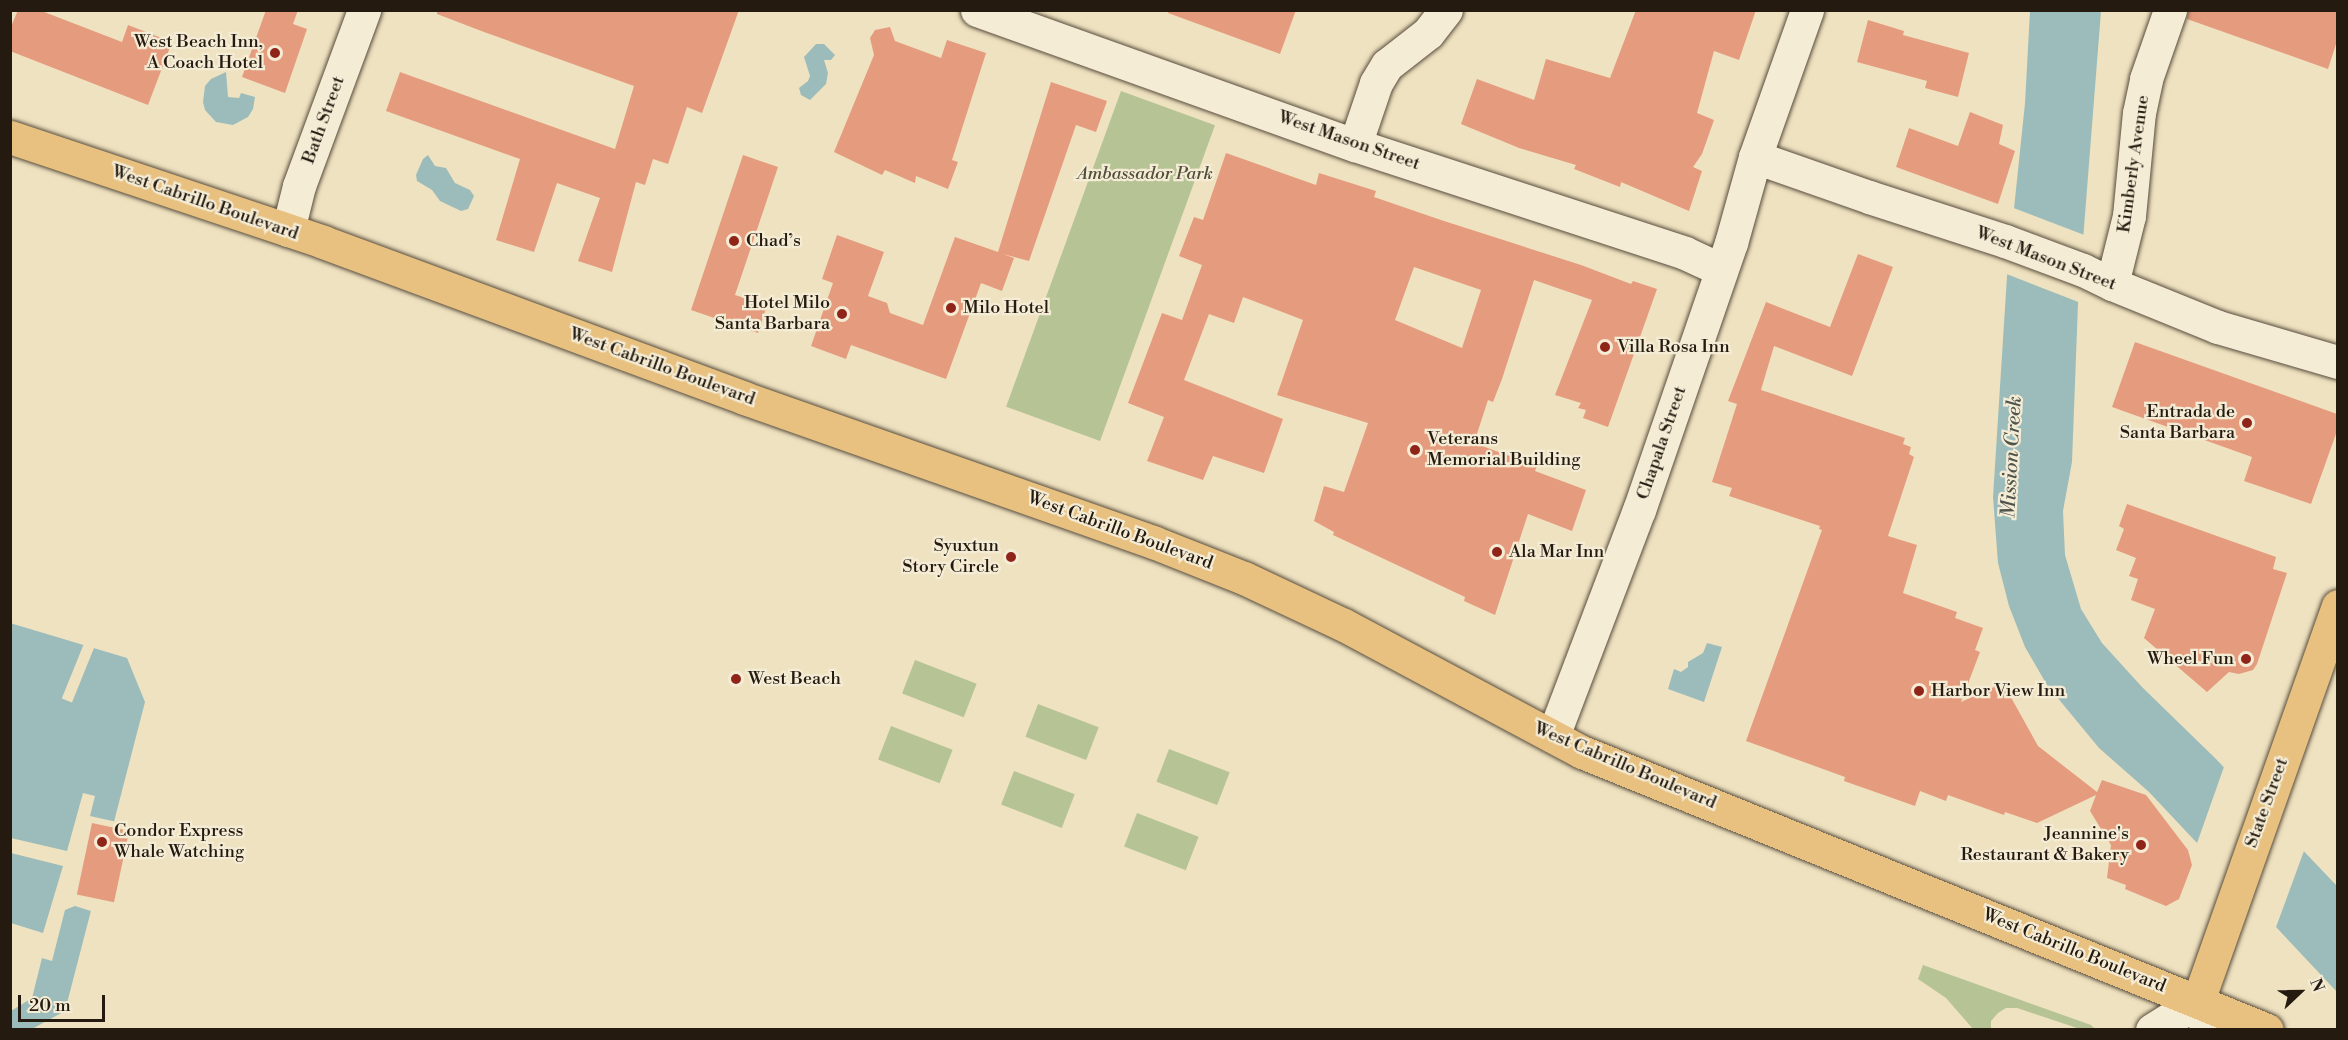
<!DOCTYPE html>
<meta charset="utf-8">
<style>
body{margin:0}
#map{position:relative;width:2348px;height:1040px;overflow:hidden;background:#efe2c0;font-family:"Libre Bodoni",serif}
div>[style]{position:absolute}
.green>*{inset:0;background:#b6c495;transform-origin:0 0}
.water>*{inset:0;background:#9cbcbb}
.pier>*{inset:0;background:#efe2c0;transform-origin:0 0}
.building>*{inset:0;background:#e59c7e;transform-origin:0 0}
.roads{filter:drop-shadow(0 0 2px #574c3c) drop-shadow(0 0 2px #574c3c)}
.minor>*{height:33px;margin:-16.5px;padding:0 16.5px;transform-origin:16.5px;border-radius:16.5px;background:#f5ecd6}
.major>*{height:33px;margin:-16.5px;padding:0 16.5px;transform-origin:16.5px;border-radius:16.5px;background:#e8c180}
.dots>*{width:16px;height:16px;translate:-50% -50%;box-sizing:border-box;border:3px solid #f5ecd6;border-radius:50%}
span{translate:-50% -50%;white-space:nowrap;text-align:center;line-height:1.15;-webkit-text-stroke:4.5px #f5ecd6;paint-order:stroke}
.poi-label{font-size:18px;color:#241a10}
.right{translate:-100% -50%;text-align:right}
.left{translate:0 -50%;text-align:left}
.street-label{font-size:18px;color:#241a10}
.park-label{font-size:18px;color:#504d38;font-style:italic}
.water-label{font-size:20px;color:#4e534c;font-style:italic}
.frame{position:absolute;inset:0;border:12px solid #241a10;pointer-events:none}
.north{position:absolute;left:2270px;top:962px;width:60px;height:60px;-webkit-text-stroke:4px #f5ecd6;paint-order:stroke;rotate:68deg;font-size:16px;font-weight:700;line-height:24px;text-align:center;color:#241a10}
.north::after{content:'';display:block;margin:auto;width:21px;height:27px;background:#241a10;clip-path:polygon(50% 0,100% 100%,50% 72%,0 100%)}
.scale{position:absolute;left:18px;top:995px;width:87px;height:27px;box-sizing:border-box;border:3px solid #241a10;border-top:0;padding-left:8px;font-size:18px;line-height:21px;white-space:nowrap;color:#241a10;-webkit-text-stroke:4px #f5ecd6;paint-order:stroke}
</style>
<div id="map">
<div class="green">
<div style="left:1121px;top:91px;width:100px;height:336px;rotate:20deg"></div>
<div style="left:915px;top:660px;width:66px;height:36px;rotate:21deg"></div>
<div style="left:1038px;top:704px;width:65px;height:35px;rotate:21deg"></div>
<div style="left:891px;top:726px;width:66px;height:36px;rotate:21deg"></div>
<div style="left:1169px;top:749px;width:65px;height:35px;rotate:21deg"></div>
<div style="left:1014px;top:771px;width:65px;height:36px;rotate:21deg"></div>
<div style="left:1137px;top:813px;width:66px;height:36px;rotate:21deg"></div>
<div style="clip-path:polygon(1923px 965px,2091px 1025px,2095px 1029px,2080px 1029px,2017px 1008px,2006px 1008px,1998px 1013px,1991px 1021px,1991px 1029px,1973px 1029px,1946px 998px,1918px 979px)"></div>
</div>
<div class="water">
<div style="clip-path:polygon(2030px 11px,2101px 11px,2078px 304px,2072px 462px,2063px 511px,2065px 555px,2081px 609px,2102px 643px,2142px 687px,2216px 759px,2337px 886px,2337px 992px,2149px 792px,2099px 748px,2047px 685px,2025px 647px,2009px 606px,1998px 563px,1993px 497px,2007px 276px,2025px 103px)"></div>
<div style="clip-path:polygon(816px 44px,824px 44px,835px 55px,831px 60px,824px 60px,828px 73px,826px 84px,810px 100px,801px 95px,799px 88px,808px 81px,810px 76px,804px 57px)"></div>
<div style="clip-path:polygon(226px 72px,228px 97px,239px 98px,241px 93px,255px 97px,253px 109px,248px 117px,233px 125px,216px 122px,205px 110px,203px 102px,205px 86px,211px 79px)"></div>
<div style="clip-path:polygon(428px 155px,435px 166px,446px 168px,455px 183px,470px 190px,474px 196px,468px 209px,461px 211px,440px 201px,432px 190px,417px 181px,416px 175px,423px 159px)"></div>
<div style="clip-path:polygon(10px 623px,127px 658px,145px 702px,65px 1011px,32px 1029px,11px 1029px)"></div>
<div style="clip-path:polygon(1707px 643px,1722px 647px,1704px 702px,1668px 689px,1674px 669px,1681px 672px,1688px 667px,1688px 662px,1703px 653px)"></div>
</div>
<div class="pier">
<div style="clip-path:polygon(2011px 207px,2087px 236px,2081px 303px,2004px 273px)"></div>
<div style="left:85px;top:641px;width:11px;height:62px;rotate:22deg"></div>
<div style="clip-path:polygon(2225px 764px,2305px 848px,2275px 930px,2196px 846px)"></div>
<div style="clip-path:polygon(83px 793px,95px 796px,90px 816px,117px 822px,94px 912px,75px 906px,65px 910px,52px 961px,42px 958px,32px 998px,11px 1011px,11px 923px,43px 933px,63px 866px,11px 853px,11px 838px,67px 851px)"></div>
</div>
<div class="building">
<div style="clip-path:polygon(18px 10px,39px 10px,122px 42px,128px 25px,172px 42px,148px 105px,10px 51px,10px 29px)"></div>
<div style="clip-path:polygon(266px 10px,298px 10px,293px 24px,307px 29px,285px 93px,242px 77px)"></div>
<div style="clip-path:polygon(437px 10px,739px 10px,702px 113px,687px 107px,668px 164px,653px 159px,645px 185px,636px 182px,612px 272px,578px 261px,600px 198px,557px 183px,534px 252px,496px 240px,520px 159px,386px 111px,400px 72px,615px 149px,634px 86px,484px 32px,437px 14px)"></div>
<div style="clip-path:polygon(1169px 10px,1296px 10px,1280px 54px,1168px 13px)"></div>
<div style="clip-path:polygon(1636px 10px,1756px 10px,1739px 60px,1714px 51px,1697px 113px,1714px 120px,1702px 154px,1693px 167px,1702px 171px,1689px 211px,1621px 182px,1620px 187px,1574px 169px,1576px 165px,1519px 148px,1461px 124px,1477px 79px,1534px 100px,1546px 59px,1610px 78px)"></div>
<div style="clip-path:polygon(2188px 10px,2337px 10px,2337px 41px,2328px 69px,2187px 19px)"></div>
<div style="clip-path:polygon(1868px 20px,1904px 31px,1903px 35px,1969px 53px,1958px 97px,1925px 88px,1927px 81px,1857px 62px)"></div>
<div style="clip-path:polygon(890px 27px,895px 41px,941px 58px,947px 40px,986px 53px,952px 160px,958px 162px,948px 189px,916px 176px,915px 183px,885px 170px,882px 175px,834px 152px,874px 55px,870px 38px,875px 30px)"></div>
<div style="clip-path:polygon(1051px 82px,1107px 101px,1096px 132px,1076px 125px,1029px 261px,1003px 254px,1014px 258px,1002px 291px,981px 283px,946px 379px,851px 345px,846px 359px,811px 346px,833px 283px,822px 279px,837px 235px,884px 252px,868px 296px,887px 303px,890px 313px,923px 325px,955px 237px,998px 252px)"></div>
<div style="clip-path:polygon(1970px 112px,2003px 125px,1999px 144px,2015px 151px,1998px 204px,1896px 167px,1909px 128px,1958px 146px)"></div>
<div style="clip-path:polygon(evenodd,1226px 153px,1316px 185px,1319px 173px,1376px 191px,1374px 197px,1441px 220px,1581px 265px,1631px 284px,1633px 281px,1657px 289px,1608px 427px,1583px 418px,1586px 410px,1578px 408px,1581px 403px,1555px 395px,1592px 300px,1534px 280px,1502px 379px,1493px 402px,1488px 400px,1474px 443px,1537px 466px,1535px 471px,1586px 490px,1572px 531px,1528px 514px,1495px 615px,1464px 601px,1465px 597px,1333px 535px,1334px 532px,1314px 521px,1324px 486px,1344px 492px,1368px 423px,1277px 395px,1303px 320px,1243px 297px,1234px 323px,1209px 314px,1184px 380px,1283px 419px,1264px 473px,1213px 456px,1203px 480px,1147px 461px,1164px 417px,1128px 403px,1162px 313px,1182px 320px,1202px 265px,1179px 256px,1194px 217px,1203px 220px,1226px 153px,1414px 267px,1481px 290px,1462px 348px,1395px 320px,1414px 267px)"></div>
<div style="clip-path:polygon(743px 155px,778px 167px,735px 295px,767px 305px,758px 333px,691px 310px)"></div>
<div style="clip-path:polygon(1858px 254px,1893px 267px,1852px 376px,1774px 346px,1761px 390px,1905px 438px,1903px 444px,1911px 447px,1909px 454px,1914px 457px,1888px 536px,1917px 545px,1903px 593px,1957px 612px,1955px 618px,1983px 628px,1975px 650px,1980px 652px,1961px 702px,2003px 683px,2038px 746px,2097px 792px,2102px 780px,2146px 795px,2188px 850px,2192px 865px,2179px 899px,2166px 906px,2125px 889px,2126px 885px,2107px 878px,2111px 845px,2090px 811px,2096px 795px,2037px 823px,2005px 812px,2004px 815px,1948px 795px,1946px 801px,1920px 791px,1915px 806px,1844px 781px,1845px 777px,1746px 741px,1822px 530px,1819px 529px,1820px 526px,1729px 496px,1732px 488px,1712px 482px,1737px 404px,1728px 401px,1766px 302px,1830px 327px)"></div>
<div style="clip-path:polygon(2135px 342px,2337px 414px,2337px 431px,2311px 504px,2244px 481px,2252px 457px,2112px 407px)"></div>
<div style="clip-path:polygon(2127px 504px,2276px 557px,2273px 569px,2287px 573px,2257px 664px,2253px 670px,2239px 674px,2229px 672px,2207px 692px,2144px 638px,2155px 609px,2131px 600px,2138px 579px,2129px 576px,2136px 558px,2116px 550px,2124px 529px,2119px 526px)"></div>
<div style="left:92px;top:823px;width:38px;height:73px;rotate:12deg"></div>
</div>
<div class="roads">
<div class="minor">
<div style="left:977px;top:10px;width:401px;rotate:19.7deg"></div>
<div style="left:1355px;top:145px;width:347px;rotate:18.1deg"></div>
<div style="left:1685px;top:253px;width:40px;rotate:25deg"></div>
<div style="left:1355px;top:145px;width:65px;rotate:-71.3deg"></div>
<div style="left:1376px;top:83px;width:21px;rotate:-59deg"></div>
<div style="left:1387px;top:65px;width:52px;rotate:-38deg"></div>
<div style="left:1428px;top:33px;width:29px;rotate:-52deg"></div>
<div style="left:1755px;top:157px;width:121px;rotate:19.3deg"></div>
<div style="left:1869px;top:197px;width:143px;rotate:17.9deg"></div>
<div style="left:2005px;top:241px;width:83px;rotate:20.4deg"></div>
<div style="left:2083px;top:270px;width:32px;rotate:26deg"></div>
<div style="left:2112px;top:284px;width:114px;rotate:22.1deg"></div>
<div style="left:2218px;top:327px;width:125px;rotate:16.3deg"></div>
<div style="left:288px;top:230px;width:45px;rotate:-76deg"></div>
<div style="left:299px;top:186px;width:188px;rotate:-69.7deg"></div>
<div style="left:2112px;top:284px;width:70px;rotate:-76deg"></div>
<div style="left:2129px;top:216px;width:103px;rotate:-84.5deg"></div>
<div style="left:2139px;top:113px;width:35px;rotate:-78deg"></div>
<div style="left:2146px;top:79px;width:73px;rotate:-70.8deg"></div>
<div style="left:1553px;top:736px;width:242px;rotate:-69.2deg"></div>
<div style="left:1639px;top:510px;width:282px;rotate:-71deg"></div>
<div style="left:1731px;top:243px;width:89px;rotate:-74.4deg"></div>
<div style="left:1755px;top:157px;width:156px;rotate:-70.5deg"></div>
<div style="left:2152px;top:1030px;width:54px;rotate:-32.2deg"></div>
<div style="left:2198px;top:1001px;width:30px;rotate:73deg"></div>
</div>
<div class="major">
<div style="left:10px;top:137px;width:330px;rotate:18.5deg"></div>
<div style="left:323px;top:242px;width:449px;rotate:20.3deg"></div>
<div style="left:744px;top:398px;width:434px;rotate:19.4deg"></div>
<div style="left:1153px;top:542px;width:98px;rotate:21.6deg"></div>
<div style="left:1244px;top:578px;width:110px;rotate:25.2deg"></div>
<div style="left:1344px;top:625px;width:270px;rotate:28.1deg"></div>
<div style="left:1582px;top:752px;width:739px;rotate:22.09deg"></div>
<div style="left:2198px;top:1001px;width:419px;rotate:-70.5deg"></div>
</div>
</div>
<div class="dots">
<div style="left:275px;top:53px;background:#8f2418"></div>
<div style="left:734px;top:241px;background:#8f2418"></div>
<div style="left:951px;top:308px;background:#8f2418"></div>
<div style="left:842px;top:314px;background:#8f2418"></div>
<div style="left:1605px;top:347px;background:#8f2418"></div>
<div style="left:2247px;top:423px;background:#8f2418"></div>
<div style="left:1415px;top:450px;background:#8f2418"></div>
<div style="left:1497px;top:552px;background:#8f2418"></div>
<div style="left:1011px;top:557px;background:#8f2418"></div>
<div style="left:2246px;top:659px;background:#8f2418"></div>
<div style="left:736px;top:679px;background:#8f2418"></div>
<div style="left:1919px;top:691px;background:#8f2418"></div>
<div style="left:102px;top:842px;background:#8f2418"></div>
<div style="left:2141px;top:845px;background:#8f2418"></div>
</div>
<div class="poi-label">
<span class="right" style="left:263px;top:53px">West Beach Inn,<br>A Coach Hotel</span>
<span class="left" style="left:746px;top:241px">Chad’s</span>
<span class="right" style="left:830px;top:314px">Hotel Milo<br>Santa Barbara</span>
<span class="left" style="left:963px;top:308px">Milo Hotel</span>
<span class="left" style="left:1617px;top:347px">Villa Rosa Inn</span>
<span class="right" style="left:2235px;top:423px">Entrada de<br>Santa Barbara</span>
<span class="left" style="left:1427px;top:450px">Veterans<br>Memorial Building</span>
<span class="right" style="left:999px;top:557px">Syuxtun<br>Story Circle</span>
<span class="left" style="left:1509px;top:552px">Ala Mar Inn</span>
<span class="right" style="left:2234px;top:659px">Wheel Fun</span>
<span class="left" style="left:748px;top:679px">West Beach</span>
<span class="left" style="left:1931px;top:691px">Harbor View Inn</span>
<span class="left" style="left:114px;top:842px">Condor Express<br>Whale Watching</span>
<span class="right" style="left:2129px;top:845px">Jeannine's<br>Restaurant &amp; Bakery</span>
</div>
<div class="street-label">
<span style="left:324px;top:120px;rotate:-70deg">Bath Street</span>
<span style="left:1349px;top:141px;rotate:19deg">West Mason Street</span>
<span style="left:2134px;top:164px;rotate:-82deg">Kimberly Avenue</span>
<span style="left:205px;top:203px;rotate:19deg">West Cabrillo Boulevard</span>
<span style="left:2046px;top:259px;rotate:21deg">West Mason Street</span>
<span style="left:662px;top:367px;rotate:20deg">West Cabrillo Boulevard</span>
<span style="left:1662px;top:443px;rotate:-71deg">Chapala Street</span>
<span style="left:1120px;top:531px;rotate:20deg">West Cabrillo Boulevard</span>
<span style="left:1625px;top:766px;rotate:23deg">West Cabrillo Boulevard</span>
<span style="left:2267px;top:803px;rotate:-70deg">State Street</span>
<span style="left:2074px;top:951px;rotate:22deg">West Cabrillo Boulevard</span>
</div>
<div class="park-label">
<span style="left:1145px;top:174px">Ambassador Park</span>
</div>
<div class="water-label">
<span style="left:2012px;top:457px;rotate:-87deg">Mission Creek</span>
</div>
<div class="frame"></div>
<div class="north">N</div>
<div class="scale">20 m</div>
</div>
